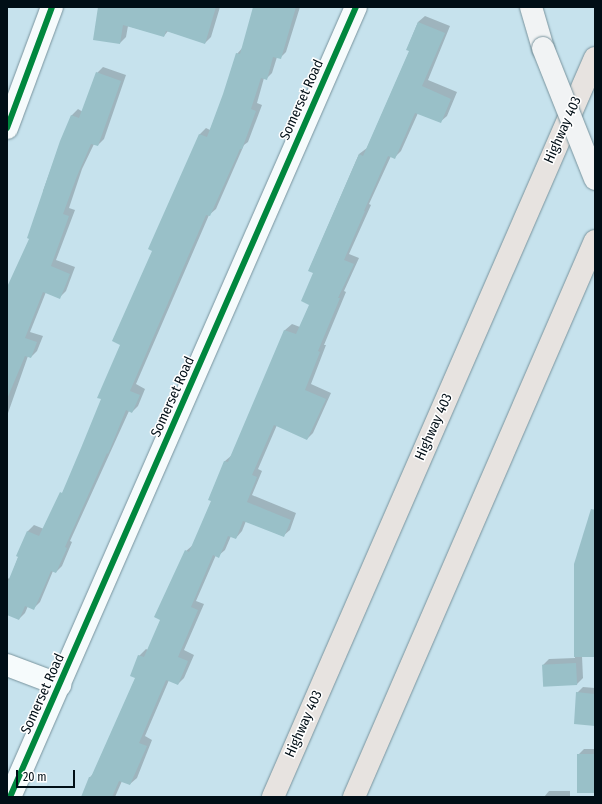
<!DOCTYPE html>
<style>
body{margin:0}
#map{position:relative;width:602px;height:804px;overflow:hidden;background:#c6e2ed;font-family:"Fira Sans Condensed",sans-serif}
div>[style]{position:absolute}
.shadow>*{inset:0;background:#0003}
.building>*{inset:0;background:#99c0c8;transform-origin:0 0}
.roads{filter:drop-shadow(0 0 1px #78939d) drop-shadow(0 0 1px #78939d)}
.minor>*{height:22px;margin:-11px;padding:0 11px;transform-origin:11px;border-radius:11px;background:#f6fbfc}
.secondary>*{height:22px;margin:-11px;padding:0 11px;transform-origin:11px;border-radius:11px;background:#f1f3f4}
.motorway>*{height:22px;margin:-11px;padding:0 11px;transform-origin:11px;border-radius:11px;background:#e7e3e0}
.bridges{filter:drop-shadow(0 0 1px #78939d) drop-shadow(0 0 1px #78939d)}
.secondary-bridge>*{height:22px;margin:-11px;padding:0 11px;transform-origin:11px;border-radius:11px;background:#f1f3f4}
.cycleway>*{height:6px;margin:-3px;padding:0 3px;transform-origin:3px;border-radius:3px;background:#00873e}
span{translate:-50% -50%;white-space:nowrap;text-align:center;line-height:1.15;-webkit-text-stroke:3px #fff;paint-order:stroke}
.street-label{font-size:14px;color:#000e16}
.frame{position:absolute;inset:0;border:8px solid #000e16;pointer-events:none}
.scale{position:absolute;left:16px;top:770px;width:59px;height:18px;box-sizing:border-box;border:2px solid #000e16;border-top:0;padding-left:5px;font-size:12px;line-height:14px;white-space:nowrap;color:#000e16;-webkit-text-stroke:3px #fff;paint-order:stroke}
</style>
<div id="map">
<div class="shadow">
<div style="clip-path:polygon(99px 7px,220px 7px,211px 37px,205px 43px,168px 31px,164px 36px,128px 26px,126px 37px,120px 43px)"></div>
<div style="clip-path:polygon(254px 7px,300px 7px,286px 52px,280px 58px,277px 57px,272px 73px,266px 79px,264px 78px,257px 103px,262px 105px,248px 142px,244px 145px,216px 209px,209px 215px,136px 384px,145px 389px,138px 406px,132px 412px,129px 411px,70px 541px,72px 542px,62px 566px,56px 572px,53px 571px,40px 602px,34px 608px,28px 606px,25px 613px,19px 619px,7px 614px,7px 578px,10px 579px,28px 531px,34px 525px,44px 529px,64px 490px,103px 399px,154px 251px,200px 134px,206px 128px,210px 130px,224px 95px,237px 54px,243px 47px)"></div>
<div style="clip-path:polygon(425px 16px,450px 26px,428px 80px,457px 92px,447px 116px,440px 122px,418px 113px,401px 151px,395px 157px,391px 156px,369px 204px,371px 205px,349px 254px,359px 258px,344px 291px,346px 292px,324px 345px,326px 345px,311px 384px,331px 393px,313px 433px,307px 439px,277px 425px,258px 469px,262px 471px,252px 495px,296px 513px,290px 530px,283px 536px,246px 521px,242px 531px,236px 538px,231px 536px,225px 550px,218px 556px,216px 555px,196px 601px,204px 604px,184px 650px,194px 655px,184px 678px,178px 684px,169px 680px,145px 736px,152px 740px,137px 778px,130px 784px,122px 781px,115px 797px,82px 797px,90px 777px,95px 772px,136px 677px,139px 656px,146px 649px,148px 650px,161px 620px,186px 551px,193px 545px,212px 500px,209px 499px,225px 461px,232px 455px,285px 330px,292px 324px,300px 327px,310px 304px,314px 273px,309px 270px,359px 154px,367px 148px,410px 50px,407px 49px,418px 22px)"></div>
<div style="clip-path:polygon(103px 67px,126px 75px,104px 139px,98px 145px,94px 144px,82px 169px,69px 208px,75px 210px,56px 260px,75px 267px,66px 291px,60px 297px,46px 292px,30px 332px,43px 336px,37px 351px,31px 357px,28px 356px,7px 416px,7px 291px,30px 238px,45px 192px,43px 191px,61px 141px,72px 115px,78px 109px,83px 112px,97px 73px)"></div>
<div style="clip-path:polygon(595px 506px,595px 656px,582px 656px,583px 678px,577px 684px,543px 665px,549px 659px,575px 658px,575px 564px)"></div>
<div style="clip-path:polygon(583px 687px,595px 688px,595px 725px,577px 693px)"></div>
<div style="clip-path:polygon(584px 749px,595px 749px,595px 792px,578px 755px)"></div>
<div style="clip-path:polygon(549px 791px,570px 791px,570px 797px,544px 797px)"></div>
</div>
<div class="building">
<div style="clip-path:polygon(98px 7px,216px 7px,205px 44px,166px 31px,164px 37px,123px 25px,120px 44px,93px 40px)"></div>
<div style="clip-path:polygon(253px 7px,296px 7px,281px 59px,273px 57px,267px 80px,261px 78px,251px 109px,256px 111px,242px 149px,240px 149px,210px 216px,206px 215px,130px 391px,140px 395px,132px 413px,126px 410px,108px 454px,107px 453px,65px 547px,67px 548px,56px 573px,51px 571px,34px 610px,25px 606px,19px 620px,7px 615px,7px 584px,18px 557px,16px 556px,27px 531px,39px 536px,60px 492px,62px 493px,81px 448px,101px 399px,97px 398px,120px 345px,112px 341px,152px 251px,148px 249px,199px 134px,207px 137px,223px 94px,236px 53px,240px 54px)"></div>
<div style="clip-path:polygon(418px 22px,445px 33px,422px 86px,451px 99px,441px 123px,415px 113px,395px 159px,388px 156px,364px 211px,365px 211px,344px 260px,354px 264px,338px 298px,340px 298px,318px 351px,320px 352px,305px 390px,326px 399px,307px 440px,274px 425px,252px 475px,257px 477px,247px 502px,291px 520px,284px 537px,243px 521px,236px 539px,228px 536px,219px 558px,213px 555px,191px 607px,198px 610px,178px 657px,188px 661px,178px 685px,166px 680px,139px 743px,147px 746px,130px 785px,119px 781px,112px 797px,81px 797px,89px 777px,91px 777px,135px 678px,130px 676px,138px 655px,144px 657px,160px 620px,154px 617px,185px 550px,189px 552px,211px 501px,208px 500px,224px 461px,228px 462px,284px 330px,296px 334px,309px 305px,301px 301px,313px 273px,308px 271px,359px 154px,363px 156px,409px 51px,406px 50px)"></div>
<div style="clip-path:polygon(96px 72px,121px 81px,98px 146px,91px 144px,77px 176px,63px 214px,69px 216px,51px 266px,70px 274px,60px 299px,43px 292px,25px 338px,37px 342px,31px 358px,25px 356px,7px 399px,7px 287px,29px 239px,27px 238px,60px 141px,71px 115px,79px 118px)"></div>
<div style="clip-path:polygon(591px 509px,595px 510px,595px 657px,574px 657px,574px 564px)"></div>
<div style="left:576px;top:663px;width:22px;height:34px;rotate:87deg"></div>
<div style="clip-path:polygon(576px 692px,595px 694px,595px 726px,574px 724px)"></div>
<div style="left:595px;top:754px;width:39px;height:18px;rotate:90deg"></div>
</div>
<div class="roads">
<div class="minor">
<div style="left:7px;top:128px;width:129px;rotate:-69.6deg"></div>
<div style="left:7px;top:665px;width:57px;rotate:20.7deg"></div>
<div style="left:10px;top:797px;width:862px;rotate:-66.35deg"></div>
</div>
<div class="secondary">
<div style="left:531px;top:7px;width:43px;rotate:73.7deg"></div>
</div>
<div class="motorway">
<div style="left:273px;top:797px;width:806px;rotate:-66.46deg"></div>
<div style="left:354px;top:797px;width:606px;rotate:-66.57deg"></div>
</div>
</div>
<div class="bridges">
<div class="secondary-bridge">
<div style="left:543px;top:48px;width:141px;rotate:68.3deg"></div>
</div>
</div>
<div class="cycleway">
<div style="left:7px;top:128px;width:129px;rotate:-69.6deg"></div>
<div style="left:10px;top:797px;width:862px;rotate:-66.35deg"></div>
</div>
<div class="street-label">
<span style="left:302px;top:100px;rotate:-66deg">Somerset Road</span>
<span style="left:563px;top:130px;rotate:-66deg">Highway 403</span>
<span style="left:173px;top:397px;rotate:-66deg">Somerset Road</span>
<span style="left:434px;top:427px;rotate:-66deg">Highway 403</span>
<span style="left:43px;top:694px;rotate:-66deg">Somerset Road</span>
<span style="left:304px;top:724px;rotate:-66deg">Highway 403</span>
</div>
<div class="frame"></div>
<div class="scale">20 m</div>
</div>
